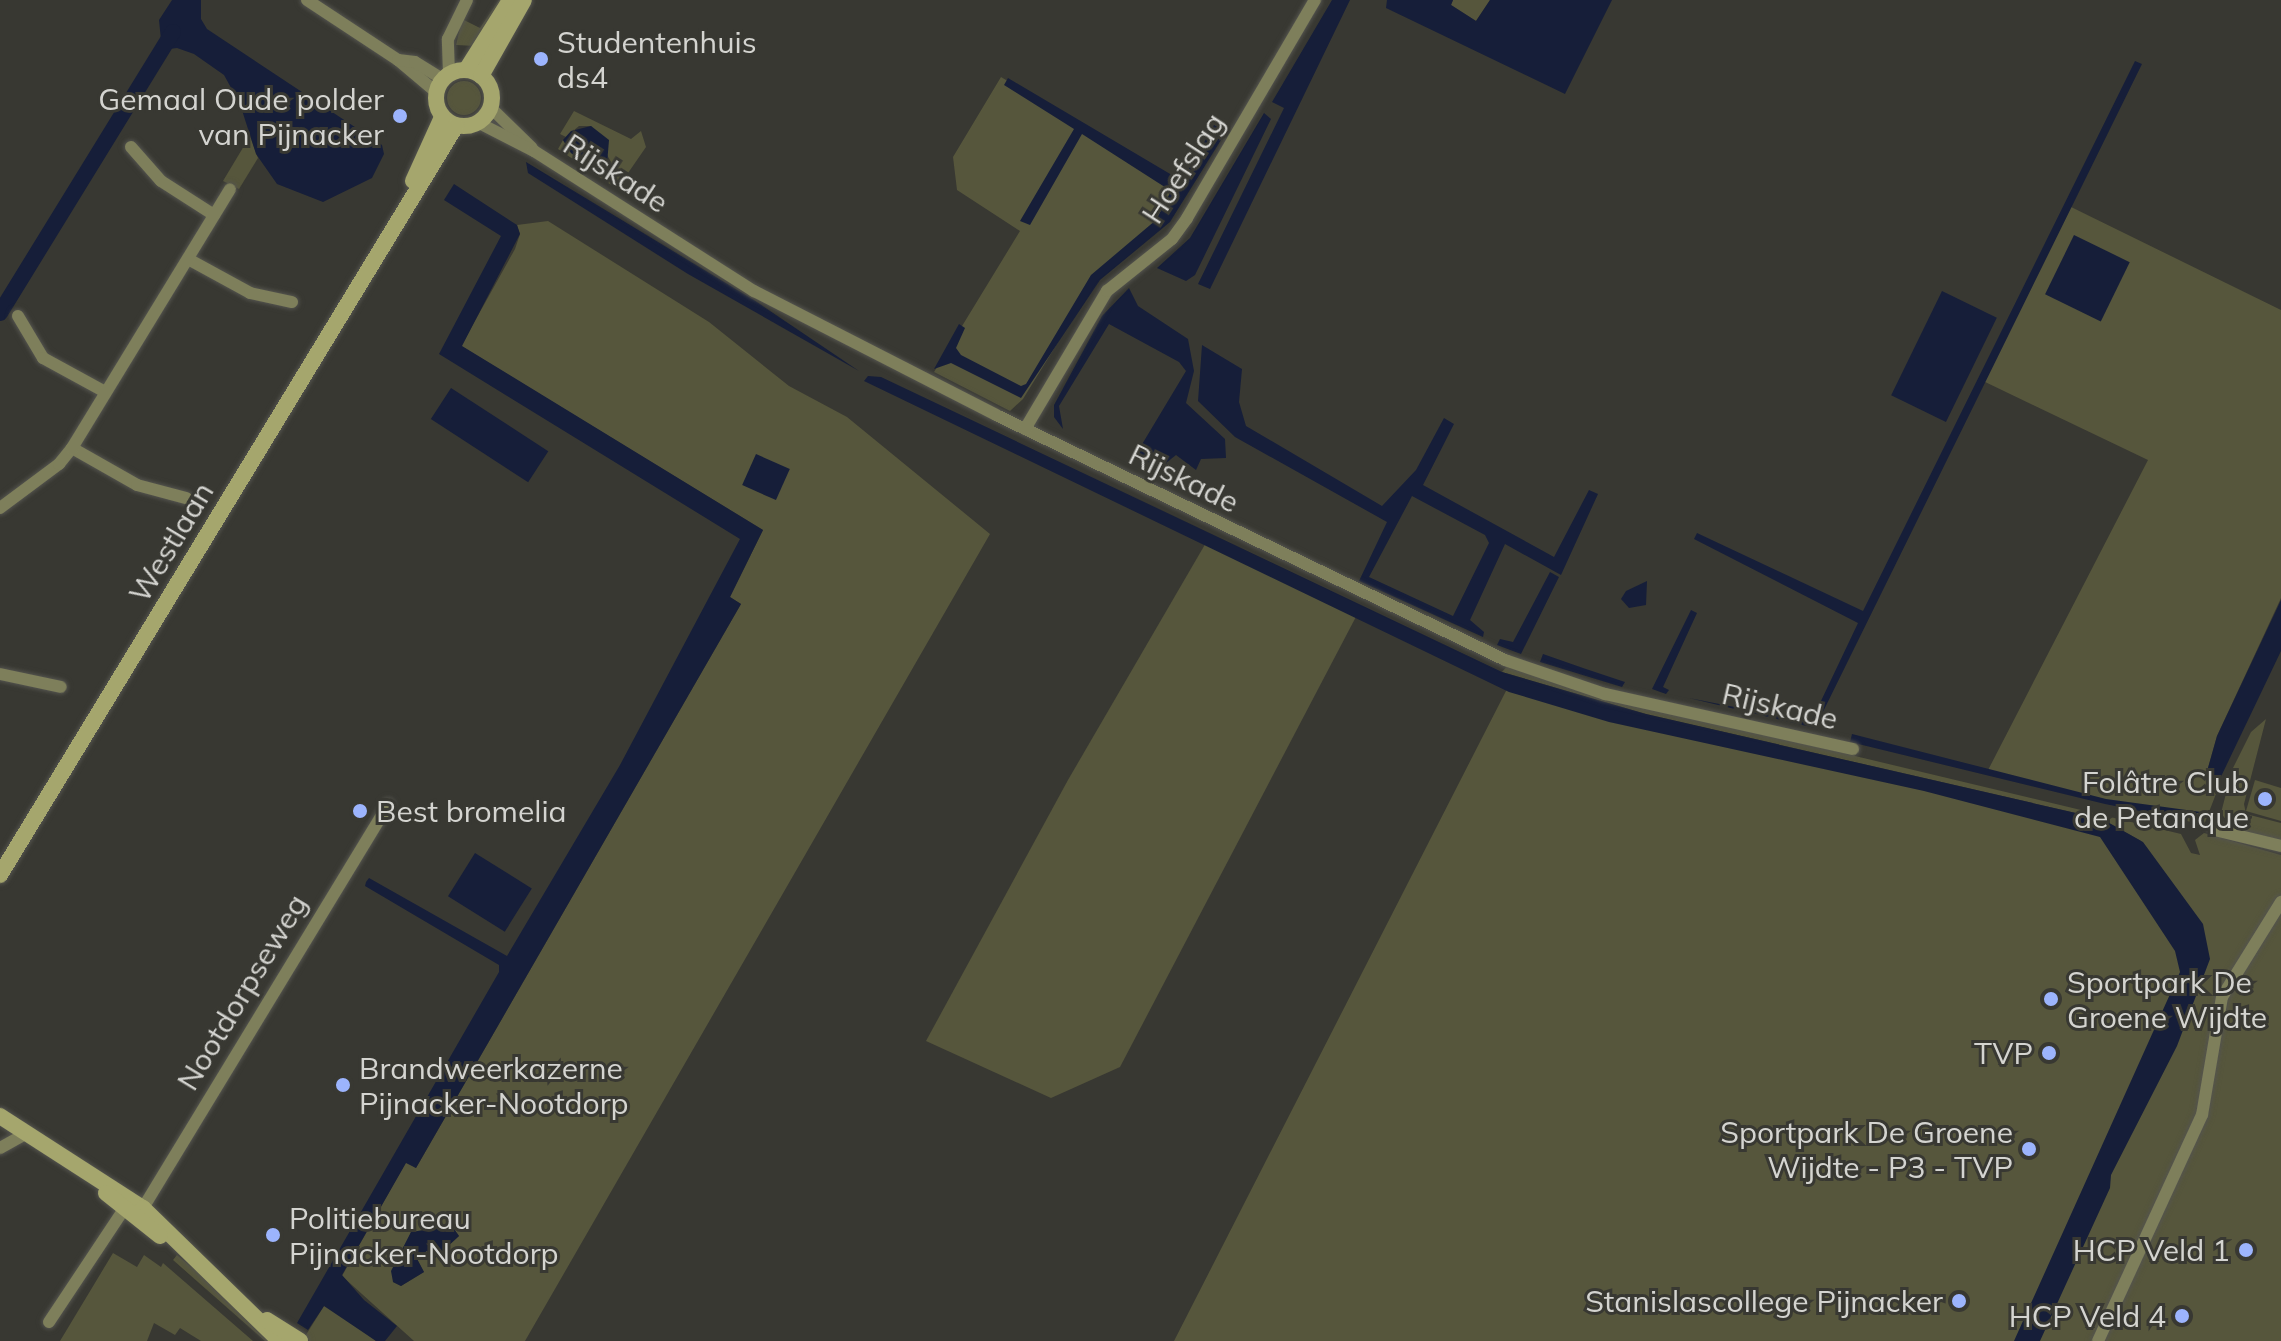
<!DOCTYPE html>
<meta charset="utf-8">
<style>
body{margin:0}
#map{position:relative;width:2281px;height:1341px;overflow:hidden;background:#383832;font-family:Mulish,sans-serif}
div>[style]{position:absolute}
.green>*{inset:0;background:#56563c}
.round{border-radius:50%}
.water>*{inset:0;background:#161e39;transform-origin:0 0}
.canal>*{height:16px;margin:-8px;padding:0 8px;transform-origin:8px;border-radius:8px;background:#161e39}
.roads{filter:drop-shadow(0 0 2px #54544e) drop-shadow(0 0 2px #54544e)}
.street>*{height:12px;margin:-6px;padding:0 6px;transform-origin:6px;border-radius:6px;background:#7e7f5b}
.secondary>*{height:16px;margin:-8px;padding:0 8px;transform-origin:8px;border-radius:8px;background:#a5a66d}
.secondary>.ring{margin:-8px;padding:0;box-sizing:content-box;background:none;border:16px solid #a5a66d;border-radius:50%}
.dots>*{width:22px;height:22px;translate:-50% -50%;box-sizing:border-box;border:4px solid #383832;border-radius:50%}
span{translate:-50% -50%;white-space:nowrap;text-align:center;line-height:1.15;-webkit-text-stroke:6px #383832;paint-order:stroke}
.poi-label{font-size:30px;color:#d4d4d0}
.left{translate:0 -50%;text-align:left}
.right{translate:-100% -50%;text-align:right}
.street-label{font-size:30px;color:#d4d4d0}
</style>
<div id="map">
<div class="green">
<div style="clip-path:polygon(499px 0,504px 0,475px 46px,456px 45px,462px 19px,480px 28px)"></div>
<div style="clip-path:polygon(1453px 0,1490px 0,1476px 21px,1451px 5px)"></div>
<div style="clip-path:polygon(1001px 77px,1183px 187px,1163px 225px,1097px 279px,1023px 399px,1010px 411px,934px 372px,1020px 231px,957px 190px,953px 157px)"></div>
<div class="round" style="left:447px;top:81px;width:34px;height:34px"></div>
<div style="clip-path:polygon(574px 111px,631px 139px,641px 131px,646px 147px,617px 189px,558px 149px,563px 140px,571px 153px,606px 175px,611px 162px,591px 126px,579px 126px,566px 137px,560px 134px)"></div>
<div style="clip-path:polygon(250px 136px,258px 158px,239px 189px,223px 181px)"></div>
<div style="clip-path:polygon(2067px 205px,2281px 310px,2281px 598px,2217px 736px,2206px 775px,2219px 786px,2204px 825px,1986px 774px,2148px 460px,1981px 380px)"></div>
<div style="clip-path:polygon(evenodd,548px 221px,709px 322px,789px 386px,847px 417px,990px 534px,525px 1341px,414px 1341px,342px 1276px,406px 1162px,416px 1168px,741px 604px,730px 597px,763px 530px,461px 346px,515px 249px,520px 234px,517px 225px,548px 221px,452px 1226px,459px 1236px,435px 1258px,427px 1251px,416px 1257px,424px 1272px,401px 1286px,393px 1282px,411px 1232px,452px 1226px)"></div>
<div style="clip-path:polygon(1207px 541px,1359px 611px,1120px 1067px,1051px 1098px,926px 1041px,1068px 780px)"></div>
<div style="clip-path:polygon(1508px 665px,1596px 694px,2181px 834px,2191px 853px,2200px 855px,2195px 840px,2204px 833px,2281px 855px,2281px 1341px,1174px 1341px,1507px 689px,2090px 830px,2100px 837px,2141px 841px,2102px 819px,1646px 714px,1502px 672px)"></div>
<div style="clip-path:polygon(2266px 719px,2244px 804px,2246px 814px,2281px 823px,2281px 840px,2232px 828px,2221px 813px,2232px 770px,2251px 732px)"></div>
<div style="clip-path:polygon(2255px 780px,2281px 788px,2281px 821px,2246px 811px)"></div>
<div style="clip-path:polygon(113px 1253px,137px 1267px,144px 1255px,161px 1267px,163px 1263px,253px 1341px,201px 1341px,180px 1328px,175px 1335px,154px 1323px,147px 1341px,60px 1341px)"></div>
<div style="clip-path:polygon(177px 1255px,229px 1298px,273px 1341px,265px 1341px,173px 1260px)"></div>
<div style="clip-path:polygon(324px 1306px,333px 1308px,376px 1341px,309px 1341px,304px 1338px)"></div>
</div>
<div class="water">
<div style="clip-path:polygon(172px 0,201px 0,201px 19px,207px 29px,382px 145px,384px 154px,372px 178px,323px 202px,277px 184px,256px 154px,240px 104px,224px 75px,194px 54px,177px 48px,162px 50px,159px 20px)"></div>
<div style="clip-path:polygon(1332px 0,1350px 0,1210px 289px,1198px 284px,1284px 108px,1272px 102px)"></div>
<div style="clip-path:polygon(1387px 0,1453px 0,1451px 5px,1476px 21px,1490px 0,1612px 0,1565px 94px,1386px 8px)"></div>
<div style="clip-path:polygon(2135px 61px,2142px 64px,1815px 728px,1689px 698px,1811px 722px,1858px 623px,1694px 539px,1697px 533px,1863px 611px)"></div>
<div style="clip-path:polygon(1008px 78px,1182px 181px,1214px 125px,1226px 132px,1170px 222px,1100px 280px,1021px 398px,951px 363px,934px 369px,959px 324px,965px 328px,956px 348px,961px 355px,1021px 386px,1026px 384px,1091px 275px,1156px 220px,1171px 191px,1082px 134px,1030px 225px,1020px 221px,1074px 129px,1004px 85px)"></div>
<div style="clip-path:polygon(1264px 113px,1271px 119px,1195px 275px,1186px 281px,1157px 268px,1190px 238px)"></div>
<div style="clip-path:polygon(591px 126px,609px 140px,606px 176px,571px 153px,563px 140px,571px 131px)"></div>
<div style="clip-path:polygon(526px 162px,754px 300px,859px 371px,688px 274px,528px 173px)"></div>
<div style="clip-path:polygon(454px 184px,517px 225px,520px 234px,462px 346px,763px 530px,730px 597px,741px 604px,416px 1168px,406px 1163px,342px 1275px,364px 1300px,397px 1326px,385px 1341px,376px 1341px,324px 1306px,308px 1330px,297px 1323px,499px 972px,499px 965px,365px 886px,366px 882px,369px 878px,507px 956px,620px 765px,740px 539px,439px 354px,501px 236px,444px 200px)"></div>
<div style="left:2074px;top:235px;width:62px;height:66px;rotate:26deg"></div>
<div style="clip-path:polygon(1129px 288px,1138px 306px,1188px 339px,1194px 371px,1186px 403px,1225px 439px,1226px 458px,1201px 459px,1196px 470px,1176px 455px,1166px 463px,1175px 469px,1171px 473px,1135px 456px,1186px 371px,1179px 362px,1109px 324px,1059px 406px,1063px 429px,1054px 417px,1054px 405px,1102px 316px)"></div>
<div style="left:1942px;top:291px;width:61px;height:116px;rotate:26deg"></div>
<div style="clip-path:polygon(evenodd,1202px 345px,1242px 369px,1239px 402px,1246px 426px,1382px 506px,1416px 470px,1444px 418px,1454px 424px,1423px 485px,1554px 557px,1589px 490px,1598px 494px,1561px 575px,1505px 544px,1470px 620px,1484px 632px,1483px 637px,1359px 581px,1387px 522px,1235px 437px,1198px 401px,1202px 345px,1412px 496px,1485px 535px,1489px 543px,1453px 616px,1369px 577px,1412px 496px)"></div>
<div style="clip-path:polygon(868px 376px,881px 377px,1502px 672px,1646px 714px,2102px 819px,2143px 842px,2203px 924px,2210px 959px,2177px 1046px,2111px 1175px,2110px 1188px,2040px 1341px,2014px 1341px,2180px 972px,2175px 951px,2100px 837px,1924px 791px,1609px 722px,1509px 692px,864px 381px)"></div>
<div style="left:451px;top:388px;width:116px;height:37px;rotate:33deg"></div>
<div style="left:756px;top:454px;width:37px;height:34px;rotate:24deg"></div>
<div style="clip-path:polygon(1550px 572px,1559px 577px,1521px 654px,1497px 645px,1500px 639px,1513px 642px)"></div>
<div style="clip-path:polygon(1647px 581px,1646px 605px,1629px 608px,1621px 599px,1626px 591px)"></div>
<div style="clip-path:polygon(2281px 600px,2281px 651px,2217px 785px,2206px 775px,2217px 736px)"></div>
<div style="clip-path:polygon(1691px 610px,1697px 613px,1663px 687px,1669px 690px,1666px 694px,1652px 689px)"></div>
<div style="clip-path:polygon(1543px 654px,1583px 668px,1625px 682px,1622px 687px,1540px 662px)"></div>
<div style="clip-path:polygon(1852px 734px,2106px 799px,2201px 812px,2180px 819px,2105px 804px,1850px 742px)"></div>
<div style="left:475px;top:853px;width:67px;height:51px;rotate:32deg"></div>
<div style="clip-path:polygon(452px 1226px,459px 1236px,435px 1258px,427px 1251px,416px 1257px,424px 1272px,401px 1286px,393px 1282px,391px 1271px,411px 1232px)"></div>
</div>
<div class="canal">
<div style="left:0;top:313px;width:330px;rotate:-58.4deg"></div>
</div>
<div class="roads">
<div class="street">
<div style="left:307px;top:0;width:109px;rotate:33.4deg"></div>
<div style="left:398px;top:60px;width:50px;rotate:40.1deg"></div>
<div style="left:398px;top:60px;width:17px;rotate:7deg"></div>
<div style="left:415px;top:62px;width:32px;rotate:32deg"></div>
<div style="left:449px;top:74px;width:35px;rotate:-92deg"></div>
<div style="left:448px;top:39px;width:43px;rotate:-64deg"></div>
<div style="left:491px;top:108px;width:57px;rotate:44.3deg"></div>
<div style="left:479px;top:123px;width:62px;rotate:27deg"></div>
<div style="left:534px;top:151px;width:261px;rotate:32.5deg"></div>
<div style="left:754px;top:291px;width:272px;rotate:27.1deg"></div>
<div style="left:996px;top:415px;width:565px;rotate:25.7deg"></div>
<div style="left:1505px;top:660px;width:106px;rotate:18.8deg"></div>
<div style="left:1605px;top:694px;width:254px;rotate:12.5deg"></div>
<div style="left:131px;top:147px;width:45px;rotate:48.6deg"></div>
<div style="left:161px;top:181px;width:63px;rotate:32.7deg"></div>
<div style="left:188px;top:259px;width:71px;rotate:28.7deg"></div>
<div style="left:250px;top:293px;width:43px;rotate:12.1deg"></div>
<div style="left:18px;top:316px;width:49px;rotate:59.2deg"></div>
<div style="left:43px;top:358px;width:71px;rotate:28.7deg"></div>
<div style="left:1025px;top:429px;width:161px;rotate:-59.3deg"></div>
<div style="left:1107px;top:291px;width:83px;rotate:-38.7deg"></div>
<div style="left:1172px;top:239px;width:26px;rotate:-54deg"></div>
<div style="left:1187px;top:218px;width:253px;rotate:-59.6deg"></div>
<div style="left:72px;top:448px;width:75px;rotate:29.6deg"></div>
<div style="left:137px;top:485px;width:51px;rotate:14.9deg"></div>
<div style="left:0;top:508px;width:74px;rotate:-36.7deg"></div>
<div style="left:59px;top:464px;width:21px;rotate:-51deg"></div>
<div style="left:72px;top:448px;width:303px;rotate:-58.6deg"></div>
<div style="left:0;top:674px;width:62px;rotate:12deg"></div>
<div style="left:2215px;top:830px;width:68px;rotate:13.6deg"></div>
<div style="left:0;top:1148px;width:29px;rotate:-29deg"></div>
<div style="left:49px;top:1322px;width:136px;rotate:-56.4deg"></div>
<div style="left:124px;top:1209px;width:19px;rotate:-3deg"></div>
<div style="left:143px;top:1208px;width:472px;rotate:-58.7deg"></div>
<div style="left:2098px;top:1341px;width:249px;rotate:-65.3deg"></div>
<div style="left:2202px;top:1115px;width:120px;rotate:-80.4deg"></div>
<div style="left:2222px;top:997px;width:112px;rotate:-58.2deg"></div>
</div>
<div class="secondary">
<div class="ring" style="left:436px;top:70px;width:40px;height:40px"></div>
<div style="left:466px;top:70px;width:83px;rotate:-57.8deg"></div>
<div style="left:481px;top:76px;width:87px;rotate:-60.5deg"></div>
<div style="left:413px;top:181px;width:70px;rotate:-65.6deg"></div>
<div style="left:0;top:875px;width:877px;rotate:-58.67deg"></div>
<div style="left:0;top:1116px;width:170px;rotate:32.8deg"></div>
<div style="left:143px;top:1208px;width:191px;rotate:44.2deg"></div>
<div style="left:106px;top:1193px;width:69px;rotate:38.5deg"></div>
<div style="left:267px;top:1320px;width:39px;rotate:32deg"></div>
</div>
</div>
<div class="dots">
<div style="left:541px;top:59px;background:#9cb4fd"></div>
<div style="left:400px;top:116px;background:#9cb4fd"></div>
<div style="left:2265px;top:799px;background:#9cb4fd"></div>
<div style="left:360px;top:811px;background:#9cb4fd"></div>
<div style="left:2051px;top:999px;background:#9cb4fd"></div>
<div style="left:2049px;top:1053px;background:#9cb4fd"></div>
<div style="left:343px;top:1085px;background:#9cb4fd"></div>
<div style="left:2029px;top:1149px;background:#9cb4fd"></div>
<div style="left:273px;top:1235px;background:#9cb4fd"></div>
<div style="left:2246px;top:1250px;background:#9cb4fd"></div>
<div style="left:1959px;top:1301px;background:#9cb4fd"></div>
<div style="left:2182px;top:1316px;background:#9cb4fd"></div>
</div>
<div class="poi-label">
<span class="left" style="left:557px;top:59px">Studentenhuis<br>ds4</span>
<span class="right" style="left:384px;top:116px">Gemaal Oude polder<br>van Pijnacker</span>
<span class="right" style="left:2249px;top:799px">Folâtre Club<br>de Petanque</span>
<span class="left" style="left:376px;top:811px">Best bromelia</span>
<span class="left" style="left:2067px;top:999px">Sportpark De<br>Groene Wijdte</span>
<span class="right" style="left:2033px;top:1053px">TVP</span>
<span class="left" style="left:359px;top:1085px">Brandweerkazerne<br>Pijnacker-Nootdorp</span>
<span class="right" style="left:2013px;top:1149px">Sportpark De Groene<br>Wijdte - P3 - TVP</span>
<span class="left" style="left:289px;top:1235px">Politiebureau<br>Pijnacker-Nootdorp</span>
<span class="right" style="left:2230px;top:1250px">HCP Veld 1</span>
<span class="right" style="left:1943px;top:1301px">Stanislascollege Pijnacker</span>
<span class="right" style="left:2166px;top:1316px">HCP Veld 4</span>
</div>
<div class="street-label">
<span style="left:1183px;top:168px;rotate:-57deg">Hoefslag</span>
<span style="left:616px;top:173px;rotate:33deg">Rijskade</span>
<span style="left:1184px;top:478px;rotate:26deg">Rijskade</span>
<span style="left:171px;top:542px;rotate:-59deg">Westlaan</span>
<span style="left:1780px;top:706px;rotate:13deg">Rijskade</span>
<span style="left:242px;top:992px;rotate:-59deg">Nootdorpseweg</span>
</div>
</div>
